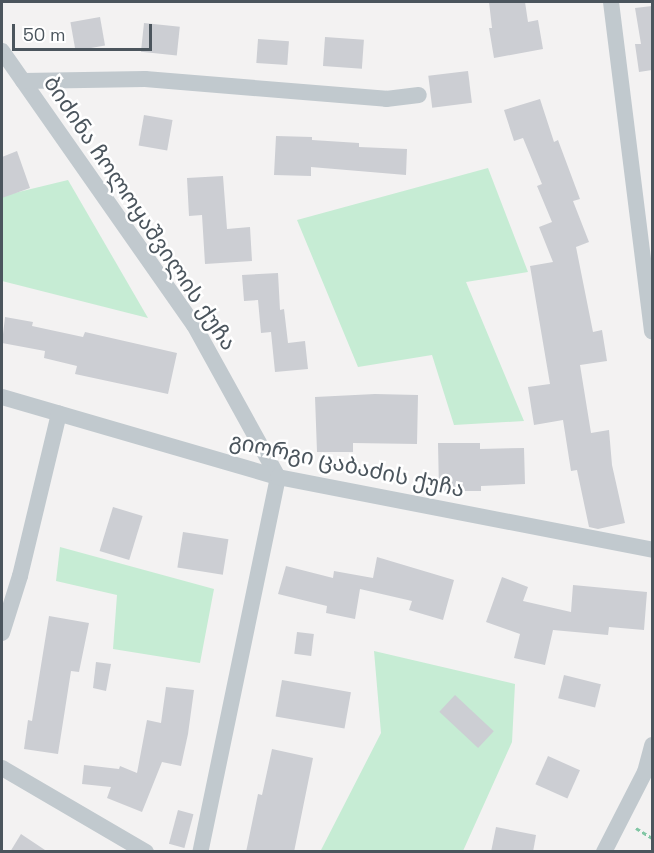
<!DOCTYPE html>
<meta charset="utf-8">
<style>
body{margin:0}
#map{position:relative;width:654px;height:853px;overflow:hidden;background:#f3f2f2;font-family:"Space Grotesk","Noto Sans Georgian",sans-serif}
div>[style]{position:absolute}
.green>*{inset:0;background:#c6ecd4}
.building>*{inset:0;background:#ccced3;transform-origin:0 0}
.path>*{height:3px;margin-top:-1.5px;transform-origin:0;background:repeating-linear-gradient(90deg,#81c6a4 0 4.5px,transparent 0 7.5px)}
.street>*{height:16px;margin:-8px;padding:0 8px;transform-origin:8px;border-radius:8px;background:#c1c9ce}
span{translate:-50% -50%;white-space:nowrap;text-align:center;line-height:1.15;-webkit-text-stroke:5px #fff;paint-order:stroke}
.street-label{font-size:22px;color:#4b555d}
.frame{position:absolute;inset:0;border:3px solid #4b555d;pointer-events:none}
.scale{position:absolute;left:12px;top:24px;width:140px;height:27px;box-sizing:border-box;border:3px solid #4b555d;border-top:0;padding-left:8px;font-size:18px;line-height:21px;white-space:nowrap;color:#4b555d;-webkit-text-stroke:4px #fff;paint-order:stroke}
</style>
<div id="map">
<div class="green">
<div style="clip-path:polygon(488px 168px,528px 272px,466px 282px,524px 421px,454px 425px,432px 355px,358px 367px,297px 220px)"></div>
<div style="clip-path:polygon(68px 180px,148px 318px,2px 281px,2px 196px)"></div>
<div style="clip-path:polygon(60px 547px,214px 589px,200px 663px,113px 649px,117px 595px,56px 581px)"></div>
<div style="clip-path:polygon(374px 651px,515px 684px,512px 742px,463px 851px,320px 852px,381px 733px)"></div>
</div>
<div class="building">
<div style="clip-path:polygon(489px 2px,525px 2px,528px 22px,538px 20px,543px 49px,494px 58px,489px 28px,492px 28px)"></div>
<div style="clip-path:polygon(652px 6px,652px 70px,639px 72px,635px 44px,641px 44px,635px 8px)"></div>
<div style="left:100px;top:17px;width:29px;height:30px;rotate:80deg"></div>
<div style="left:144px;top:23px;width:36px;height:29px;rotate:6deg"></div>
<div style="left:325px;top:37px;width:39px;height:29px;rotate:4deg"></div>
<div style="left:258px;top:39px;width:31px;height:24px;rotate:4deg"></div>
<div style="left:468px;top:71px;width:32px;height:40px;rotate:83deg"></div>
<div style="clip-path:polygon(540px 99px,554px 142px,558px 140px,580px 199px,573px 201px,589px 242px,576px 247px,593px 332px,602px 330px,607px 361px,580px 365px,591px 433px,609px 430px,612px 465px,625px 523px,598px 529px,589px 527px,577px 470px,571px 471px,563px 420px,534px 425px,528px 387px,550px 384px,530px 266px,553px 262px,539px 227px,552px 222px,537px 186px,542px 184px,523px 138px,514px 141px,504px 110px)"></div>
<div style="left:144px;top:115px;width:29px;height:31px;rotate:10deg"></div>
<div style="clip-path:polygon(276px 136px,312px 137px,312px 140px,359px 143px,359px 147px,407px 149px,406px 175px,311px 167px,311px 176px,274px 175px)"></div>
<div style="clip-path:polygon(17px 151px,30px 188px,2px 198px,2px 157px)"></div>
<div style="clip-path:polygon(223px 176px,227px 229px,250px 227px,252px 261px,205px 264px,202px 215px,189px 216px,187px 178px)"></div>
<div style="clip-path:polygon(278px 273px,280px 310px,284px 309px,288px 343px,305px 341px,308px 369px,275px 372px,271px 332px,261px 333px,258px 300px,244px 301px,242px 275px)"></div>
<div style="clip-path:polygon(5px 317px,33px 322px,32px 326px,83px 337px,85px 332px,177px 353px,168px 394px,75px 374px,77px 366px,44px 358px,45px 351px,2px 343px)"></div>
<div style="clip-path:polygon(375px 394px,418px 395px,417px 444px,353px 443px,353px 452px,317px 452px,315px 397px)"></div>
<div style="clip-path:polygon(438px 443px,480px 443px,480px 449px,524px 448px,525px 484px,481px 486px,481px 491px,439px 491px)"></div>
<div style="left:113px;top:507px;width:31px;height:46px;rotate:17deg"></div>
<div style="left:183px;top:532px;width:46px;height:36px;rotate:9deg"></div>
<div style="clip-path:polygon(377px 557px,454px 580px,443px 620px,409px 610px,412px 601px,360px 589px,355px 619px,326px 613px,327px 606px,278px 594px,286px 566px,333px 578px,334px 571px,373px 578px)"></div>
<div style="clip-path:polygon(502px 577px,528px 587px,523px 601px,571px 612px,573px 585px,647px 592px,644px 630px,609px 627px,608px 635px,553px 630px,545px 665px,514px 658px,520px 634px,486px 622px)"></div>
<div style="clip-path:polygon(49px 616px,89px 623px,79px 672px,71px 671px,58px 754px,24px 749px,28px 720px,32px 721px)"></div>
<div style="left:297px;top:632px;width:17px;height:22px;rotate:7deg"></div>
<div style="clip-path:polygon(96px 662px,111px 664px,106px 691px,93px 688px)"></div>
<div style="left:564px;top:675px;width:38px;height:24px;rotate:14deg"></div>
<div style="left:282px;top:680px;width:70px;height:37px;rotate:10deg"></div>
<div style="clip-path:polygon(166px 687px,194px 690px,188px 734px,181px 766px,162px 762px,142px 812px,107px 798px,111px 787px,82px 784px,84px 765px,119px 769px,120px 766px,137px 773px,147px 720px,161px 723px)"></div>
<div style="left:455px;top:695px;width:53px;height:23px;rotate:43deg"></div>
<div style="clip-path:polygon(272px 749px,313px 758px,294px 852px,246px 852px,258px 794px,262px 795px)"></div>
<div style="left:548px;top:756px;width:35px;height:31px;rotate:24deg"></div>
<div style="left:178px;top:810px;width:16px;height:35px;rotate:15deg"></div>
<div style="clip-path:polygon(496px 827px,536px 835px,533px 852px,491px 852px)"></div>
<div style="clip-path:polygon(21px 834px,48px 852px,10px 852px)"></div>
</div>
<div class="path">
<div style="left:636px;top:828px;width:19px;rotate:32deg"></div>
</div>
<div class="street">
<div style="left:611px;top:2px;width:332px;rotate:82.9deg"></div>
<div style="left:2px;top:51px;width:335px;rotate:55deg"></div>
<div style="left:194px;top:325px;width:174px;rotate:61.1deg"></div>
<div style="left:278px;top:477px;width:383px;rotate:101.7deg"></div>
<div style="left:23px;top:81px;width:122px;rotate:-0.9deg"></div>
<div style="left:145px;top:79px;width:242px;rotate:4.7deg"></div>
<div style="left:386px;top:99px;width:33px;rotate:-7deg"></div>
<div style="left:2px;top:397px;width:287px;rotate:16.2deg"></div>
<div style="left:278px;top:477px;width:381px;rotate:11deg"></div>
<div style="left:2px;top:633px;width:60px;rotate:-72.5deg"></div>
<div style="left:20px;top:576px;width:167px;rotate:-76.5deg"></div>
<div style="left:2px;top:768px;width:167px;rotate:30.3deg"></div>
<div style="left:604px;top:852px;width:90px;rotate:-62.9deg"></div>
<div style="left:645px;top:772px;width:28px;rotate:-75deg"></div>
</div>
<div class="street-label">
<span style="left:140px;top:213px;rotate:56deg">ბიძინა ჩოლოყაშვილის ქუჩა</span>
<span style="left:347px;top:465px;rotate:12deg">გიორგი ცაბაძის ქუჩა</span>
</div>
<div class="frame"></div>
<div class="scale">50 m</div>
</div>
